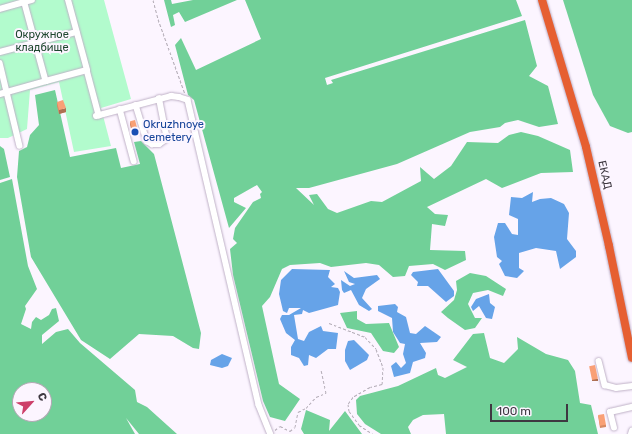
<!DOCTYPE html>
<meta charset="utf-8">
<style>
body{margin:0}
#map{position:relative;width:632px;height:434px;overflow:hidden;background:#fcf5ff;font-family:Rubik,sans-serif}
div>[style]{position:absolute}
.green>*{inset:0;background:#b2fbcd}
.forest>*{inset:0;background:#71d098}
.water>*{inset:0;background:#66a3e8}
.path>*{height:1px;margin-top:-0.5px;transform-origin:0;background:repeating-linear-gradient(90deg,#b4adb7 0 3px,transparent 0 5px)}
.roads{filter:drop-shadow(0 0 1px #bfb1c7) drop-shadow(0 0 1px #bfb1c7)}
.minor>*{height:5.5px;margin:-2.75px;padding:0 2.75px;transform-origin:2.75px;border-radius:2.75px;background:#fff}
.highway>*{height:8px;margin:-4px;padding:0 4px;transform-origin:4px;border-radius:4px;background:#e65f31}
.wall>*{inset:0;background:#d68a65}
.shaded-wall>*{inset:0;background:#ae7053;transform-origin:0 0}
.building>*{inset:0;background:#f9a076;transform-origin:0 0}
.dots>*{width:11px;height:11px;translate:-50% -50%;box-sizing:border-box;border:2px solid #fcf5ff;border-radius:50%}
span{translate:-50% -50%;white-space:nowrap;text-align:center;line-height:1.15;-webkit-text-stroke:4px #fcf5ff;paint-order:stroke}
.park-label{font-size:11px;color:#1e462f}
.transit-label{font-size:11px;color:#164399}
.left{translate:0 -50%;text-align:left}
.street-label{font-size:11px;color:#3e3841}
.north{position:absolute;left:12px;top:382px;width:40px;height:40px;box-sizing:border-box;background:#fcf5ff;border:1px solid #b0a9b3;border-radius:50%;rotate:63deg;font-size:11px;font-weight:700;line-height:16px;text-align:center;color:#3e3841}
.north::after{content:'';display:block;margin:auto;width:14px;height:18px;background:#cd3f6a;clip-path:polygon(50% 0,100% 100%,50% 72%,0 100%)}
.scale{position:absolute;left:490px;top:404px;width:78px;height:18px;box-sizing:border-box;border:2px solid #3e3841;border-top:0;padding-left:5px;font-size:12px;line-height:14px;white-space:nowrap;color:#3e3841;-webkit-text-stroke:3px #fcf5ff;paint-order:stroke}
</style>
<div id="map">
<div class="green">
<div style="clip-path:polygon(0 0,104px 0,131px 99px,101px 108px,111px 146px,74px 152px,59px 82px,30px 90px,27px 129px,8px 138px,0 138px)"></div>
</div>
<div class="forest">
<div style="clip-path:polygon(164px 0,171px 0,172px 4px,193px 0,237px 0,185px 22px,179px 12px,173px 15px,175px 25px,171px 27px)"></div>
<div style="clip-path:polygon(245px 0,516px 0,522px 16px,325px 78px,327px 85px,333px 83px,331px 80px,525px 20px,537px 66px,529px 76px,548px 86px,558px 124px,539px 127px,518px 120px,505px 123px,500px 127px,470px 132px,397px 164px,309px 188px,296px 188px,314px 205px,309px 195px,317px 194px,328px 209px,337px 213px,371px 201px,382px 202px,421px 181px,420px 167px,434px 179px,451px 166px,467px 142px,498px 143px,509px 135px,521px 132px,538px 136px,570px 150px,573px 172px,541px 173px,502px 188px,486px 179px,427px 207px,435px 214px,448px 215px,445px 226px,432px 224px,430px 250px,465px 251px,466px 260px,445px 270px,433px 264px,409px 266px,405px 276px,393px 277px,379px 265px,366px 263px,331px 267px,320px 263px,290px 265px,282px 269px,270px 297px,262px 306px,279px 384px,300px 399px,285px 421px,270px 417px,263px 401px,233px 275px,230px 249px,237px 243px,233px 239px,235px 228px,253px 202px,261px 198px,260px 194px,262px 192px,257px 185px,234px 198px,234px 202px,246px 208px,229px 228px,194px 100px,188px 95px,175px 45px,181px 38px,196px 70px,261px 39px)"></div>
<div style="clip-path:polygon(563px 0,632px 0,632px 132px,628px 133px,610px 126px,593px 95px)"></div>
<div style="clip-path:polygon(55px 90px,70px 157px,116px 148px,121px 168px,140px 164px,134px 142px,141px 141px,154px 154px,201px 333px,199px 349px,193px 348px,173px 336px,139px 334px,110px 359px,81px 340px,31px 257px,17px 177px,19px 151px,27px 147px,30px 135px,39px 125px,35px 95px)"></div>
<div style="clip-path:polygon(0 146px,4px 149px,10px 177px,0 180px)"></div>
<div style="clip-path:polygon(evenodd,12px 179px,28px 266px,37px 289px,25px 306px,26px 309px,21px 324px,31px 329px,32px 322px,36px 317px,41px 320px,49px 315px,52px 309px,56px 308px,59px 321px,42px 335px,42px 344px,56px 332px,68px 329px,80px 343px,135px 390px,137px 402px,147px 407px,177px 434px,139px 434px,126px 418px,135px 434px,0 434px,0 183px,12px 179px,20px 390px,44px 390px,44px 414px,20px 414px,20px 390px)"></div>
<div style="clip-path:polygon(470px 273px,486px 276px,506px 289px,503px 296px,488px 290px,473px 293px,468px 304px,475px 318px,482px 318px,475px 328px,465px 330px,448px 318px,441px 312px,454px 300px,457px 290px,456px 281px)"></div>
<div style="clip-path:polygon(357px 311px,357px 319px,366px 324px,389px 323px,399px 347px,394px 353px,383px 351px,371px 333px,347px 328px,340px 313px)"></div>
<div style="clip-path:polygon(484px 333px,490px 358px,504px 363px,518px 349px,517px 337px,546px 354px,568px 360px,575px 371px,580px 403px,591px 405px,598px 434px,446px 434px,444px 414px,423px 415px,413px 420px,408px 427px,411px 434px,381px 434px,365px 424px,357px 414px,356px 400px,360px 396px,398px 386px,436px 368px,438px 375px,445px 378px,467px 367px,453px 360px,473px 334px)"></div>
<div style="clip-path:polygon(306px 410px,330px 420px,329px 431px,345px 411px,362px 434px,304px 434px,301px 429px)"></div>
</div>
<div class="water">
<div style="clip-path:polygon(533px 192px,532px 202px,540px 199px,551px 198px,564px 204px,569px 213px,567px 239px,576px 251px,576px 257px,560px 269px,556px 251px,536px 248px,519px 253px,519px 268px,524px 271px,517px 278px,505px 276px,499px 264px,502px 261px,497px 257px,494px 237px,498px 223px,505px 223px,512px 234px,518px 235px,518px 219px,509px 215px,511px 197px,522px 198px)"></div>
<div style="clip-path:polygon(292px 269px,330px 270px,328px 277px,335px 284px,331px 287px,338px 288px,340px 292px,338px 305px,309px 313px,303px 310px,302px 314px,294px 315px,298px 339px,304px 341px,309px 332px,321px 326px,323px 331px,338px 333px,336px 349px,328px 349px,316px 358px,309px 355px,308px 365px,304px 366px,299px 358px,291px 355px,291px 347px,295px 340px,286px 333px,280px 319px,282px 315px,289px 315px,301px 308px,289px 308px,287px 313px,283px 311px,279px 294px,281px 280px)"></div>
<div style="clip-path:polygon(438px 269px,454px 291px,454px 296px,446px 302px,428px 286px,417px 286px,418px 282px,411px 275px,413px 272px)"></div>
<div style="clip-path:polygon(344px 271px,354px 278px,377px 275px,380px 279px,366px 289px,362px 298px,372px 309px,369px 311px,359px 305px,351px 290px,344px 293px,342px 290px,341px 280px,350px 286px,355px 284px,349px 282px)"></div>
<div style="clip-path:polygon(489px 294px,490px 303px,495px 307px,492px 319px,486px 318px,479px 306px,473px 311px,471px 307px,476px 299px)"></div>
<div style="clip-path:polygon(395px 304px,398px 307px,397px 312px,406px 317px,410px 333px,416px 334px,425px 326px,441px 337px,437px 342px,420px 343px,426px 353px,425px 358px,413px 362px,410px 373px,394px 377px,391px 366px,396px 362px,401px 368px,406px 363px,403px 354px,405px 344px,400px 343px,393px 332px,392px 318px,378px 311px,378px 306px)"></div>
<div style="clip-path:polygon(354px 340px,369px 355px,367px 360px,350px 370px,345px 361px,345px 350px,348px 341px)"></div>
<div style="clip-path:polygon(222px 354px,232px 358px,228px 366px,222px 368px,210px 365px,211px 360px)"></div>
</div>
<div class="path">
<div style="left:153px;top:0;width:20px;rotate:75deg"></div>
<div style="left:158px;top:19px;width:80px;rotate:70.2deg"></div>
<div style="left:329px;top:323px;width:39px;rotate:21deg"></div>
<div style="left:365px;top:337px;width:16px;rotate:47deg"></div>
<div style="left:376px;top:349px;width:19px;rotate:69deg"></div>
<div style="left:383px;top:367px;width:17px;rotate:93deg"></div>
<div style="left:382px;top:384px;width:12px;rotate:166deg"></div>
<div style="left:370px;top:387px;width:20px;rotate:150deg"></div>
<div style="left:353px;top:397px;width:9px;rotate:126deg"></div>
<div style="left:348px;top:404px;width:7px;rotate:82deg"></div>
<div style="left:349px;top:411px;width:17px;rotate:54deg"></div>
<div style="left:359px;top:425px;width:17px;rotate:33deg"></div>
<div style="left:275px;top:430px;width:6px;rotate:-39deg"></div>
<div style="left:280px;top:426px;width:11px;rotate:27deg"></div>
<div style="left:290px;top:431px;width:6px;rotate:-39deg"></div>
<div style="left:295px;top:427px;width:15px;rotate:-79deg"></div>
<div style="left:298px;top:412px;width:9px;rotate:-27deg"></div>
<div style="left:306px;top:408px;width:15px;rotate:-48deg"></div>
<div style="left:316px;top:397px;width:11px;rotate:-22deg"></div>
<div style="left:326px;top:393px;width:25px;rotate:-102deg"></div>
</div>
<div class="roads">
<div class="minor">
<div style="left:24px;top:0;width:84px;rotate:74.8deg"></div>
<div style="left:46px;top:81px;width:42px;rotate:-15deg"></div>
<div style="left:87px;top:70px;width:73px;rotate:-105.2deg"></div>
<div style="left:0;top:9px;width:33px;rotate:-16deg"></div>
<div style="left:0;top:52px;width:79px;rotate:-14.7deg"></div>
<div style="left:0;top:63px;width:85px;rotate:76.5deg"></div>
<div style="left:87px;top:70px;width:47px;rotate:75.1deg"></div>
<div style="left:0;top:94px;width:48px;rotate:-15.8deg"></div>
<div style="left:136px;top:105px;width:38px;rotate:73deg"></div>
<div style="left:147px;top:141px;width:6px;rotate:31deg"></div>
<div style="left:152px;top:144px;width:7px"></div>
<div style="left:159px;top:144px;width:7px;rotate:-34deg"></div>
<div style="left:165px;top:140px;width:5px;rotate:-79deg"></div>
<div style="left:166px;top:135px;width:37px;rotate:-101deg"></div>
<div style="left:120px;top:109px;width:54px;rotate:74.9deg"></div>
<div style="left:96px;top:116px;width:78px;rotate:-14.9deg"></div>
<div style="left:171px;top:96px;width:8px;rotate:7deg"></div>
<div style="left:179px;top:97px;width:9px;rotate:18deg"></div>
<div style="left:188px;top:100px;width:313px;rotate:76.9deg"></div>
<div style="left:259px;top:405px;width:31px;rotate:68deg"></div>
<div style="left:599px;top:361px;width:25px;rotate:76deg"></div>
<div style="left:605px;top:385px;width:11px;rotate:15deg"></div>
<div style="left:616px;top:388px;width:16px;rotate:-7deg"></div>
<div style="left:614px;top:428px;width:16px;rotate:-104deg"></div>
<div style="left:610px;top:412px;width:23px;rotate:-13deg"></div>
<div style="left:631px;top:434px;width:3px;rotate:-72deg"></div>
</div>
<div class="highway">
<div style="left:542px;top:0;width:153px;rotate:73.3deg"></div>
<div style="left:586px;top:147px;width:102px;rotate:76.9deg"></div>
<div style="left:609px;top:246px;width:114px;rotate:78.4deg"></div>
</div>
</div>
<div class="wall">
<div style="clip-path:polygon(57px 102px,66px 112px,59px 114px,57px 106px)"></div>
<div style="clip-path:polygon(130px 121px,138px 135px,133px 136px,130px 125px)"></div>
<div style="clip-path:polygon(598px 415px,606px 425px,606px 427px,600px 428px)"></div>
</div>
<div class="shaded-wall">
<div style="clip-path:polygon(66px 108px,66px 112px,59px 114px,59px 110px)"></div>
<div style="clip-path:polygon(138px 131px,138px 135px,133px 136px,133px 132px)"></div>
<div style="left:598px;top:379px;width:2px;height:6px;rotate:90deg"></div>
</div>
<div class="building">
<div style="clip-path:polygon(63px 100px,66px 108px,59px 110px,57px 102px)"></div>
<div style="left:135px;top:120px;width:11px;height:5px;rotate:75deg"></div>
<div style="left:595px;top:365px;width:14px;height:6px;rotate:78deg"></div>
<div style="left:604px;top:414px;width:11px;height:6px;rotate:80deg"></div>
</div>
<div class="dots">
<div style="left:135px;top:132px;background:#1a4fb4"></div>
</div>
<div class="park-label">
<span style="left:42px;top:42px">Окружное<br>кладбище</span>
</div>
<div class="transit-label">
<span class="left" style="left:143px;top:132px">Okruzhnoye<br>cemetery</span>
</div>
<div class="street-label">
<span style="left:604px;top:175px;rotate:77deg">ЕКАД</span>
</div>
<div class="north">С</div>
<div class="scale">100 m</div>
</div>
